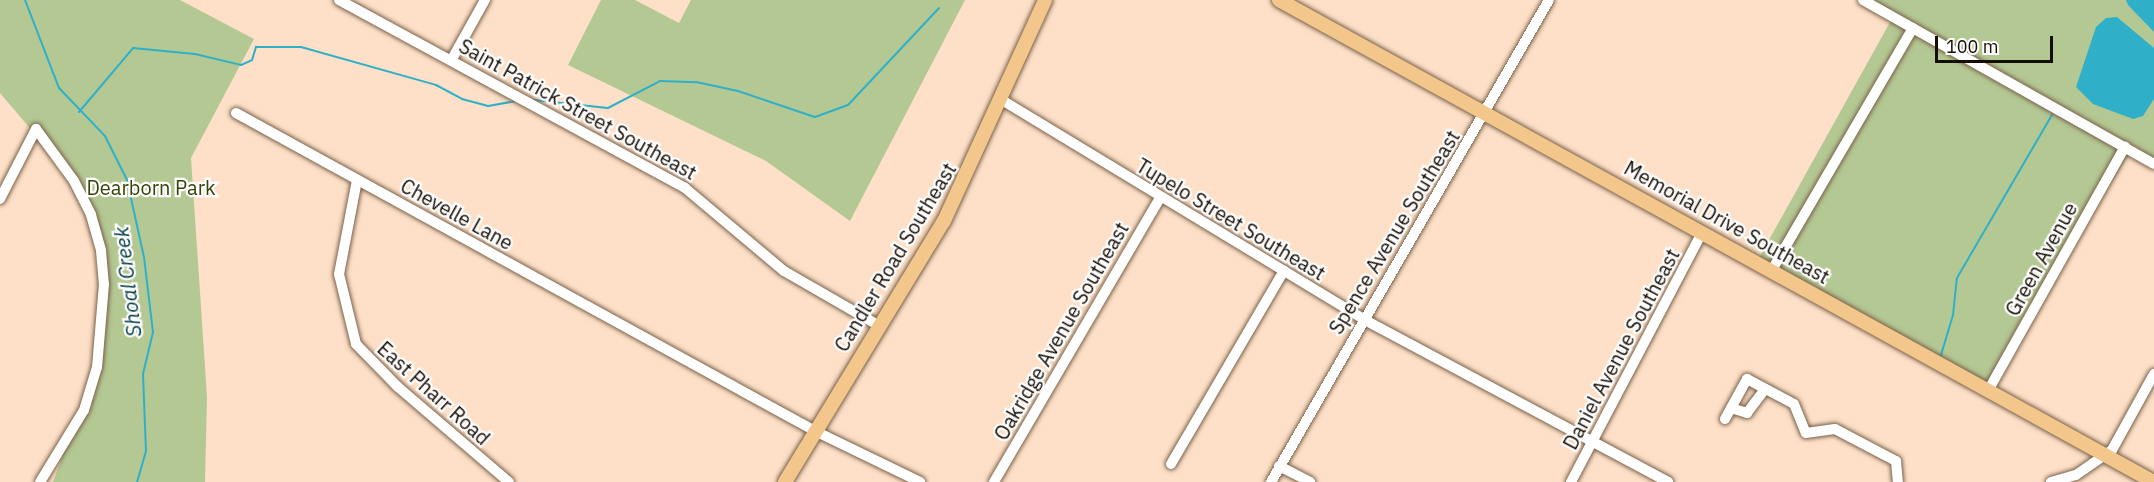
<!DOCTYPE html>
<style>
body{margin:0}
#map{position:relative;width:2154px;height:482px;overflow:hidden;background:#fde0c7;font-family:"IBM Plex Sans",sans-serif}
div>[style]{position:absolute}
.green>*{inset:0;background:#b4c893}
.water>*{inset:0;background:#2fb0c8}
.stream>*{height:2px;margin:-1px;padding:0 1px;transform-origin:1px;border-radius:1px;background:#2fb0c8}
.roads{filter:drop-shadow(0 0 2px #7a614a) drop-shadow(0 0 2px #7a614a)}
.minor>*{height:10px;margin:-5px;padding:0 5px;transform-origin:5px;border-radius:5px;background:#fff}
.major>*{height:14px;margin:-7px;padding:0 7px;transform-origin:7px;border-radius:7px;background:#f3c68c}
span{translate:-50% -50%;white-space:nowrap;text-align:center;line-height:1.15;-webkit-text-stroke:4.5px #fff;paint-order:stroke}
.street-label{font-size:20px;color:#150c04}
.park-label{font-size:20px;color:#334406}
.water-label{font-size:21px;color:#013b46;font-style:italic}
.scale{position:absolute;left:1935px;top:36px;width:118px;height:27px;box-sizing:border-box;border:3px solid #150c04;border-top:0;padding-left:8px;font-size:18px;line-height:21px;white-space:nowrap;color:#150c04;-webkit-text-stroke:4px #fff;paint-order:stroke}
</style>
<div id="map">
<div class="green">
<div style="clip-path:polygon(0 0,180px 0,254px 39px,191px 158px,207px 397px,205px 482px,53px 482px,100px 354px,102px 254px,74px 180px,0 93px)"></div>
<div style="clip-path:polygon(601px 0,635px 0,679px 23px,691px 0,965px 0,850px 221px,766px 161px,568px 65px)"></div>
<div style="clip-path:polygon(1868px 0,2154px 0,2154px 164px,2131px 151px,1982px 390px,1755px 265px,1894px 15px)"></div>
</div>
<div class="water">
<div style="clip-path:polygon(2126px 0,2154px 0,2154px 32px,2128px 5px)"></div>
<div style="clip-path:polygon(2117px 17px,2154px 48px,2154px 99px,2143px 116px,2133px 119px,2093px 104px,2076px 87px,2096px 27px,2106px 18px)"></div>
</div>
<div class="stream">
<div style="left:25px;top:0;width:94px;rotate:68.9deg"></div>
<div style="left:59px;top:88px;width:66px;rotate:46.2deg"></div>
<div style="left:105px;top:136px;width:49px;rotate:63.4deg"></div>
<div style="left:127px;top:180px;width:79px;rotate:77.6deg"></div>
<div style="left:144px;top:257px;width:76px;rotate:83.2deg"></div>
<div style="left:153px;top:332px;width:43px;rotate:103.4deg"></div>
<div style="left:143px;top:374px;width:77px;rotate:87.8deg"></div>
<div style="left:146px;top:451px;width:32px;rotate:106deg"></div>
<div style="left:534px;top:100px;width:74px;rotate:6.2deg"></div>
<div style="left:608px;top:108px;width:59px;rotate:-27.4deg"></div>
<div style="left:660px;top:81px;width:36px;rotate:2deg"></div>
<div style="left:696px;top:82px;width:43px;rotate:12.1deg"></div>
<div style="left:738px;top:91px;width:81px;rotate:18.7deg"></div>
<div style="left:815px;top:117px;width:35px;rotate:-20deg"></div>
<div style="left:848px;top:105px;width:133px;rotate:-46.8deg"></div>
<div style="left:79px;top:112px;width:84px;rotate:-49.8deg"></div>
<div style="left:133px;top:48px;width:62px;rotate:5.5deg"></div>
<div style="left:195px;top:54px;width:47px;rotate:13.4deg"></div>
<div style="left:241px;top:65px;width:12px;rotate:-24deg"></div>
<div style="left:252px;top:60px;width:14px;rotate:-73deg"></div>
<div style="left:256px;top:47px;width:45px"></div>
<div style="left:301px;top:47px;width:140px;rotate:15.7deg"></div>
<div style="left:436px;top:85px;width:30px;rotate:28deg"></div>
<div style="left:462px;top:99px;width:27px;rotate:15deg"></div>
<div style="left:488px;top:106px;width:28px;rotate:-10deg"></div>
<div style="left:1941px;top:355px;width:42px;rotate:-73.3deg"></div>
<div style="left:1953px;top:315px;width:37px;rotate:-84deg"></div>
<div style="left:1957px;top:278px;width:189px;rotate:-59.8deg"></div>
</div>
<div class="roads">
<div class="minor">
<div style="left:339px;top:0;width:394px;rotate:28.5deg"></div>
<div style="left:685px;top:188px;width:129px;rotate:40deg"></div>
<div style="left:784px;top:271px;width:108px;rotate:29.9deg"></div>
<div style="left:1863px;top:0;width:334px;rotate:29.4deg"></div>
<div style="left:452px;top:59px;width:68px;rotate:-60.8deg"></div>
<div style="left:1002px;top:100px;width:422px;rotate:31.2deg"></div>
<div style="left:1363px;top:319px;width:346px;rotate:28.1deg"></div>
<div style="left:236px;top:113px;width:661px;rotate:28.78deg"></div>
<div style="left:815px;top:431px;width:117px;rotate:25.9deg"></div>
<div style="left:357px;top:180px;width:96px;rotate:100.8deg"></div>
<div style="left:339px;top:274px;width:72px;rotate:76.3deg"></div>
<div style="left:356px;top:344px;width:60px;rotate:45.7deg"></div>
<div style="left:398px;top:387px;width:146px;rotate:40.6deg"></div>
<div style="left:0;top:199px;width:79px;rotate:-62.8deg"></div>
<div style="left:36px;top:129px;width:64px;rotate:53.8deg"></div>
<div style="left:74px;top:181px;width:38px;rotate:63deg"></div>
<div style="left:91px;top:215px;width:37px;rotate:74deg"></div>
<div style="left:101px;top:251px;width:33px;rotate:85deg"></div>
<div style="left:104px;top:284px;width:83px;rotate:94.8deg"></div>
<div style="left:97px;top:367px;width:45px;rotate:106.8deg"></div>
<div style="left:84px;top:410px;width:84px;rotate:121.4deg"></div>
<div style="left:1772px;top:270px;width:280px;rotate:-59.8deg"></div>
<div style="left:1989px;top:389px;width:278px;rotate:-60.7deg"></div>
<div style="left:1731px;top:408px;width:17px;rotate:17deg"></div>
<div style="left:1747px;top:413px;width:30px;rotate:-53deg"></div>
<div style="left:1725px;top:419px;width:46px;rotate:-61.2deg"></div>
<div style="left:1747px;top:379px;width:53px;rotate:28deg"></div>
<div style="left:1794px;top:404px;width:31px;rotate:68deg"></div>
<div style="left:1806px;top:433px;width:29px;rotate:-8deg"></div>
<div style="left:1835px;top:429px;width:69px;rotate:27.7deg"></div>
<div style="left:1896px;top:461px;width:21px;rotate:85deg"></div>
<div style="left:1171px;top:464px;width:224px;rotate:-59.7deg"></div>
<div style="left:1279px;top:466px;width:35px;rotate:27deg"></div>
<div style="left:994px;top:482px;width:329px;rotate:-59.7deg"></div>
<div style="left:1271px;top:482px;width:556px;rotate:-60.03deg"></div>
<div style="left:1571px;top:482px;width:282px;rotate:-62.3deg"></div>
<div style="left:2051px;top:482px;width:26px;rotate:-16deg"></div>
<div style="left:2076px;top:475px;width:44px;rotate:-34.8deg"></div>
<div style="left:2112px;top:450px;width:87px;rotate:-61.1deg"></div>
</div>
<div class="major">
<div style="left:1279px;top:0;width:999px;rotate:28.85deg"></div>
<div style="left:785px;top:482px;width:306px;rotate:-58.7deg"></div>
<div style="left:944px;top:221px;width:243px;rotate:-65.4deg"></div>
</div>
</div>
<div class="street-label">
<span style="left:578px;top:109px;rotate:29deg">Saint Patrick Street Southeast</span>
<span style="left:457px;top:214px;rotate:29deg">Chevelle Lane</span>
<span style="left:1231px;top:219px;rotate:31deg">Tupelo Street Southeast</span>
<span style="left:1727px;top:222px;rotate:29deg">Memorial Drive Southeast</span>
<span style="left:1394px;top:232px;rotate:-59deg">Spence Avenue Southeast</span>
<span style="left:895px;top:257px;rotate:-59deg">Candler Road Southeast</span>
<span style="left:2041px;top:259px;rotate:-61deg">Green Avenue</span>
<span style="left:1061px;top:331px;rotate:-60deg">Oakridge Avenue Southeast</span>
<span style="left:1621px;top:349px;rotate:-62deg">Daniel Avenue Southeast</span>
<span style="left:434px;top:393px;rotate:42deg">East Pharr Road</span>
</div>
<div class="park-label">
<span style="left:151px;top:187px">Dearborn Park</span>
</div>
<div class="water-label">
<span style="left:127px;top:282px;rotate:-97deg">Shoal Creek</span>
</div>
<div class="scale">100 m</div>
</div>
